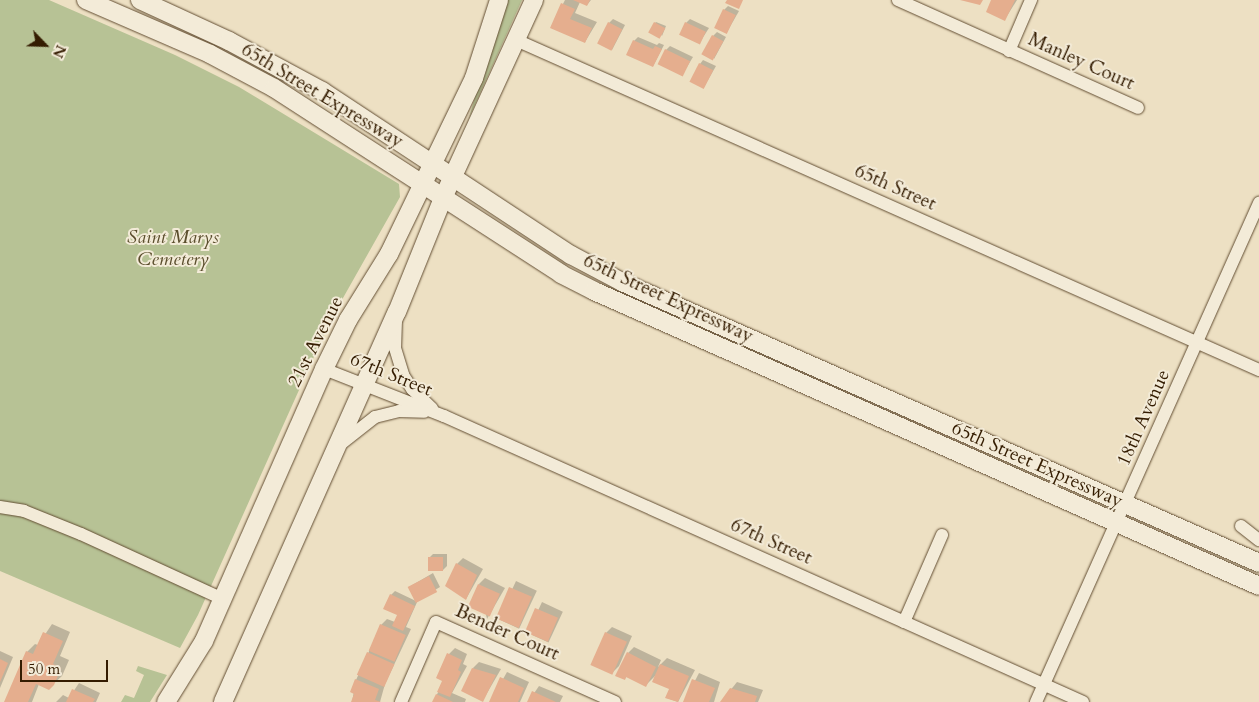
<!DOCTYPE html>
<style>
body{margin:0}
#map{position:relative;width:1259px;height:702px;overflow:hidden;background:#ede0c3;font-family:Cardo,serif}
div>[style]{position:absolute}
.green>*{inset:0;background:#b7c295}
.shadow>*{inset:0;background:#0003;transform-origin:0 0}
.building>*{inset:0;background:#e5ae8e;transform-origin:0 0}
.roads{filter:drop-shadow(0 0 1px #624d32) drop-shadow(0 0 1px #624d32)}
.street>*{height:12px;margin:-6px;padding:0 6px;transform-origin:6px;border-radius:6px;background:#f3ebd8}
.secondary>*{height:18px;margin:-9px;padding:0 9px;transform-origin:9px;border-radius:9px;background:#f3ebd8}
span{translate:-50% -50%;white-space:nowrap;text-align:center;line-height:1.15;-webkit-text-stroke:4px #f3ebd8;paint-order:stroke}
.street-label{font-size:19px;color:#341c01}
.park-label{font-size:19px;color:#5b4e2d;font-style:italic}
.north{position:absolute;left:20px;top:20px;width:50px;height:50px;-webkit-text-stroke:4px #f3ebd8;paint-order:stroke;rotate:114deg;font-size:14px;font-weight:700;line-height:20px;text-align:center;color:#341c01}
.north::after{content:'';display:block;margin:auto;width:18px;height:22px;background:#341c01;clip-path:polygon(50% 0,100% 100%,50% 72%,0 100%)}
.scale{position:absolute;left:20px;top:660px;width:88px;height:22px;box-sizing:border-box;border:2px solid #341c01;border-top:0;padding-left:6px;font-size:15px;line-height:18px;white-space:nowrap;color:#341c01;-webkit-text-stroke:4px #f3ebd8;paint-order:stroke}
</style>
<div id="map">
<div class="green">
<div style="clip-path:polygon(0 0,49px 0,175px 55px,239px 87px,399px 184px,400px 197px,330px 321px,198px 615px,180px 648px,0 571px)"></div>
<div style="clip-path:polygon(505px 0,522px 0,469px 118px,482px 71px)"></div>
<div style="clip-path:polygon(138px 666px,167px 675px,150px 702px,121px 702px,125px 695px,134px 698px,144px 675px,136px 671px)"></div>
</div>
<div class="shadow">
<div style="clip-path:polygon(565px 0,591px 0,587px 5px,580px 2px,575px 13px,597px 22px,585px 42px,551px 27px)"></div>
<div style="clip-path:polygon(993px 0,1017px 0,1005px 19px)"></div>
<div style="clip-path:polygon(728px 6px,739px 11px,727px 32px,724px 10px)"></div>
<div style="clip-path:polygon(613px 19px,625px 25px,612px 50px,609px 23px)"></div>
<div style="clip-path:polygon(690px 19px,709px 28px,700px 42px,686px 23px)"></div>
<div style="clip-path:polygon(656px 22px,666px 26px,662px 36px,655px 23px)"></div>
<div style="clip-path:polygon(717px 32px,726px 37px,714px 59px,713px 36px)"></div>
<div style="clip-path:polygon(638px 37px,657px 45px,659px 43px,664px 45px,653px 66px,634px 41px)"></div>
<div style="clip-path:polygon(670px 46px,693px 57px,682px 75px,666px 50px)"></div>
<div style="clip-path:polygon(703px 60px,716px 66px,704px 87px,700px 64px)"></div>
<div style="clip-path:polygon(433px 554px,447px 554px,447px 566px,443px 570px,429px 558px)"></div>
<div style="clip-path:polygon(463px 558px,483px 569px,466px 599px,457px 564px)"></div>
<div style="clip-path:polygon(433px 573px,440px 587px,418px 600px,406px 627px,411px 629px,385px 684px,380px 702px,352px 702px,356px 680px,381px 625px,387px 619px,395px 622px,399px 615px,391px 595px,395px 591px,416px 601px,409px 587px)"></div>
<div style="clip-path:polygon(485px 578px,505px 588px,487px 619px,479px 584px)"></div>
<div style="left:516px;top:581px;width:23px;height:42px;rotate:25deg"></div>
<div style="left:542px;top:602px;width:23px;height:34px;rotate:25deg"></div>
<div style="clip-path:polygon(52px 624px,70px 632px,60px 656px,69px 660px,62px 676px,49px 688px,39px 684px,32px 702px,5px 702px,27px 652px,35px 644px,38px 645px)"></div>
<div style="clip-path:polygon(612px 627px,632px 636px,619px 666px,612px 673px,606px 633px)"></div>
<div style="clip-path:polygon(634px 647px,661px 660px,658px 667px,667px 658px,695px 670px,678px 702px,667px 698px,671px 688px,656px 675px,646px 685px,627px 676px,625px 679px,628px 653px)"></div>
<div style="clip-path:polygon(455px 648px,467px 654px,463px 664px,467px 666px,452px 693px,466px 699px,465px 702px,433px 702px,444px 681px,449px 654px)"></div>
<div style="clip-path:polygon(0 651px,13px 657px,0 688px)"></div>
<div style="clip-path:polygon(479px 662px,501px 669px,483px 700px,473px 668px)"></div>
<div style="clip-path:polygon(507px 672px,529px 682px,520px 702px,490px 702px)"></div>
<div style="clip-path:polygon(699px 673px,720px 682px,714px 702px,684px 702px)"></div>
<div style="clip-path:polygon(737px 682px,763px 690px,758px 702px,721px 702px)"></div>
<div style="clip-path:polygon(79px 683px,100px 693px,96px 702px,56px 702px,63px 695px,69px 698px)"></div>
<div style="clip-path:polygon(539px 686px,563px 696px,560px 702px,528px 702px)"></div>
</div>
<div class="building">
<div style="clip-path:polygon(573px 0,590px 0,587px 6px)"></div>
<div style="clip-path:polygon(727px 0,743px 0,739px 9px,725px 3px)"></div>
<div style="clip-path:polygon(960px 0,983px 0,980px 5px)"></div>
<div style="clip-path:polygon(991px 0,1015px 0,1005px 21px,986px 12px)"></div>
<div style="clip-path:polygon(561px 3px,575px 9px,570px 19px,592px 28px,585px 43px,550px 28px)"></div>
<div style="left:723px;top:9px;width:14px;height:21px;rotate:25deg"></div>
<div style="left:608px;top:22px;width:16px;height:24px;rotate:27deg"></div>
<div style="left:654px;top:22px;width:13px;height:12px;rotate:29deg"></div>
<div style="left:685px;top:22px;width:23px;height:14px;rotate:25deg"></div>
<div style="left:712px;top:35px;width:13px;height:22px;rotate:29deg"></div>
<div style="clip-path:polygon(633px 40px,653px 49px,655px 46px,662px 49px,653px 67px,626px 55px)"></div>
<div style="left:665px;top:49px;width:28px;height:17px;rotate:26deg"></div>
<div style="left:699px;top:63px;width:16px;height:21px;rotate:27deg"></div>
<div style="left:428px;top:557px;width:15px;height:14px"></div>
<div style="clip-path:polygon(456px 563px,477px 575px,466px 600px,445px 586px)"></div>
<div style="left:429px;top:576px;width:18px;height:24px;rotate:63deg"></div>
<div style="left:478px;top:584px;width:24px;height:25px;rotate:24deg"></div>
<div style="left:509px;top:587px;width:25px;height:34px;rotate:23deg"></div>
<div style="clip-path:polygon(390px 594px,415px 606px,403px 631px,392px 626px,397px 615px,383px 609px)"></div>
<div style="left:535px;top:608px;width:25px;height:26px;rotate:23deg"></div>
<div style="left:380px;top:624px;width:28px;height:29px;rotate:23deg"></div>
<div style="clip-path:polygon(43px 632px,63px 641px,53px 664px,61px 668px,54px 685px,49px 690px,36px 684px,28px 702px,4px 702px,26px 651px,33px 654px)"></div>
<div style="left:605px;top:632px;width:24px;height:36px;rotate:24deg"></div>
<div style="left:367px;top:652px;width:30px;height:25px;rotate:24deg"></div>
<div style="clip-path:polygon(627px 652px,656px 667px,646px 687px,626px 677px,625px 680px,615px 676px)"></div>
<div style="clip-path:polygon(447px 653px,462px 660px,458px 670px,461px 672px,450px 697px,437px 692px,442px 681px,436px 678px)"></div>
<div style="clip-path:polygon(0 659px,8px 663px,0 682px)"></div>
<div style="clip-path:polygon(660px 664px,689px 676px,678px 702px,665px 698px,669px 689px,652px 682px)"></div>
<div style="clip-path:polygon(472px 668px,496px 675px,483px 702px,461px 691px)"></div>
<div style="clip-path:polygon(500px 677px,524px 688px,518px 702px,489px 702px)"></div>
<div style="clip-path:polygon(355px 679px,379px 689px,375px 700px,381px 702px,351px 702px,354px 694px,350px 692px)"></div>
<div style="clip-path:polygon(692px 679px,715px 688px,709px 702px,683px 702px)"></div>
<div style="clip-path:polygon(730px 688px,757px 696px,755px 702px,720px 702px)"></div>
<div style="clip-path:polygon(72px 689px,95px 699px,93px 702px,66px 702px)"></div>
<div style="clip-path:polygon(532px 691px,556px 702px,527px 702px)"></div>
<div style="clip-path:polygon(436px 694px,453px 702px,432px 702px)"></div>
</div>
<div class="roads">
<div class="street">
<div style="left:898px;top:0;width:263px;rotate:24.2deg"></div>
<div style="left:516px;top:40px;width:813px;rotate:23.95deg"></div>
<div style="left:1009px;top:51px;width:56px;rotate:-66.7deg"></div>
<div style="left:396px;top:320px;width:28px;rotate:92deg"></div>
<div style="left:395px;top:348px;width:28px;rotate:73deg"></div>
<div style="left:403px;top:375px;width:17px;rotate:57deg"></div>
<div style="left:412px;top:389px;width:28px;rotate:44deg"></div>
<div style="left:324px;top:369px;width:129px;rotate:21.4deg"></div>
<div style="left:444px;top:416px;width:700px;rotate:24.11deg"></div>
<div style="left:342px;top:443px;width:42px;rotate:-38.2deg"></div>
<div style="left:375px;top:417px;width:25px;rotate:-14deg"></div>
<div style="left:399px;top:411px;width:25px;rotate:2deg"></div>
<div style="left:0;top:507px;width:24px;rotate:9deg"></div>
<div style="left:24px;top:511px;width:61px;rotate:22deg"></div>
<div style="left:81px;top:534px;width:156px;rotate:24.6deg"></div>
<div style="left:1241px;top:526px;width:23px;rotate:38deg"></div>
<div style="left:904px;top:622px;width:95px;rotate:-66.4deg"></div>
<div style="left:401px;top:702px;width:87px;rotate:-66.4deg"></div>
<div style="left:436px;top:622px;width:196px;rotate:24.1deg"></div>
<div style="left:1036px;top:702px;width:547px;rotate:-65.92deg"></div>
</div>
<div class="secondary">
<div style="left:86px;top:0;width:135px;rotate:23.5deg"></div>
<div style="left:210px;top:54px;width:72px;rotate:28deg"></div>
<div style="left:274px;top:88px;width:342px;rotate:32.9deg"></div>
<div style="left:561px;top:274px;width:37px;rotate:27deg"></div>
<div style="left:594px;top:291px;width:727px;rotate:23.92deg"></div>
<div style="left:140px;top:0;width:98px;rotate:24.7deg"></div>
<div style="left:229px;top:41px;width:106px;rotate:28.3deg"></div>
<div style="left:322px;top:91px;width:298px;rotate:33.4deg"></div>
<div style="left:571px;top:255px;width:58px;rotate:27.9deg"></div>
<div style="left:622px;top:282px;width:696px;rotate:23.8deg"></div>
<div style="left:166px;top:702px;width:72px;rotate:-58.1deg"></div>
<div style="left:204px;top:641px;width:297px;rotate:-66.2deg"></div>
<div style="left:324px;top:369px;width:55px;rotate:-63.9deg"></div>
<div style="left:348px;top:320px;width:78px;rotate:-58.2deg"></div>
<div style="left:389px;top:254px;width:195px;rotate:-64.2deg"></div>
<div style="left:474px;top:78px;width:82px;rotate:-72.2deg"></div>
<div style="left:223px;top:702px;width:427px;rotate:-66deg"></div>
<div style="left:397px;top:312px;width:123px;rotate:-68deg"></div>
<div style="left:443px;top:198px;width:218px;rotate:-65.3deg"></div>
</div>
</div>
<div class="street-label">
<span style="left:1081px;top:62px;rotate:24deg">Manley Court</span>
<span style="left:322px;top:96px;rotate:31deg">65th Street Expressway</span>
<span style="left:895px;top:188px;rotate:24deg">65th Street</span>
<span style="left:668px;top:299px;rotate:25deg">65th Street Expressway</span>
<span style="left:316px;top:342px;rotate:-63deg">21st Avenue</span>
<span style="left:391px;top:375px;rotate:22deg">67th Street</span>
<span style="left:1144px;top:418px;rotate:-66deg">18th Avenue</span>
<span style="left:1037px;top:465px;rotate:24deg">65th Street Expressway</span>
<span style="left:771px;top:542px;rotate:24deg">67th Street</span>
<span style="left:507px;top:633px;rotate:24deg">Bender Court</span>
</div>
<div class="park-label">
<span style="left:173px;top:249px">Saint Marys<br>Cemetery</span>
</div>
<div class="north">N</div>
<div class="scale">50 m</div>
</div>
